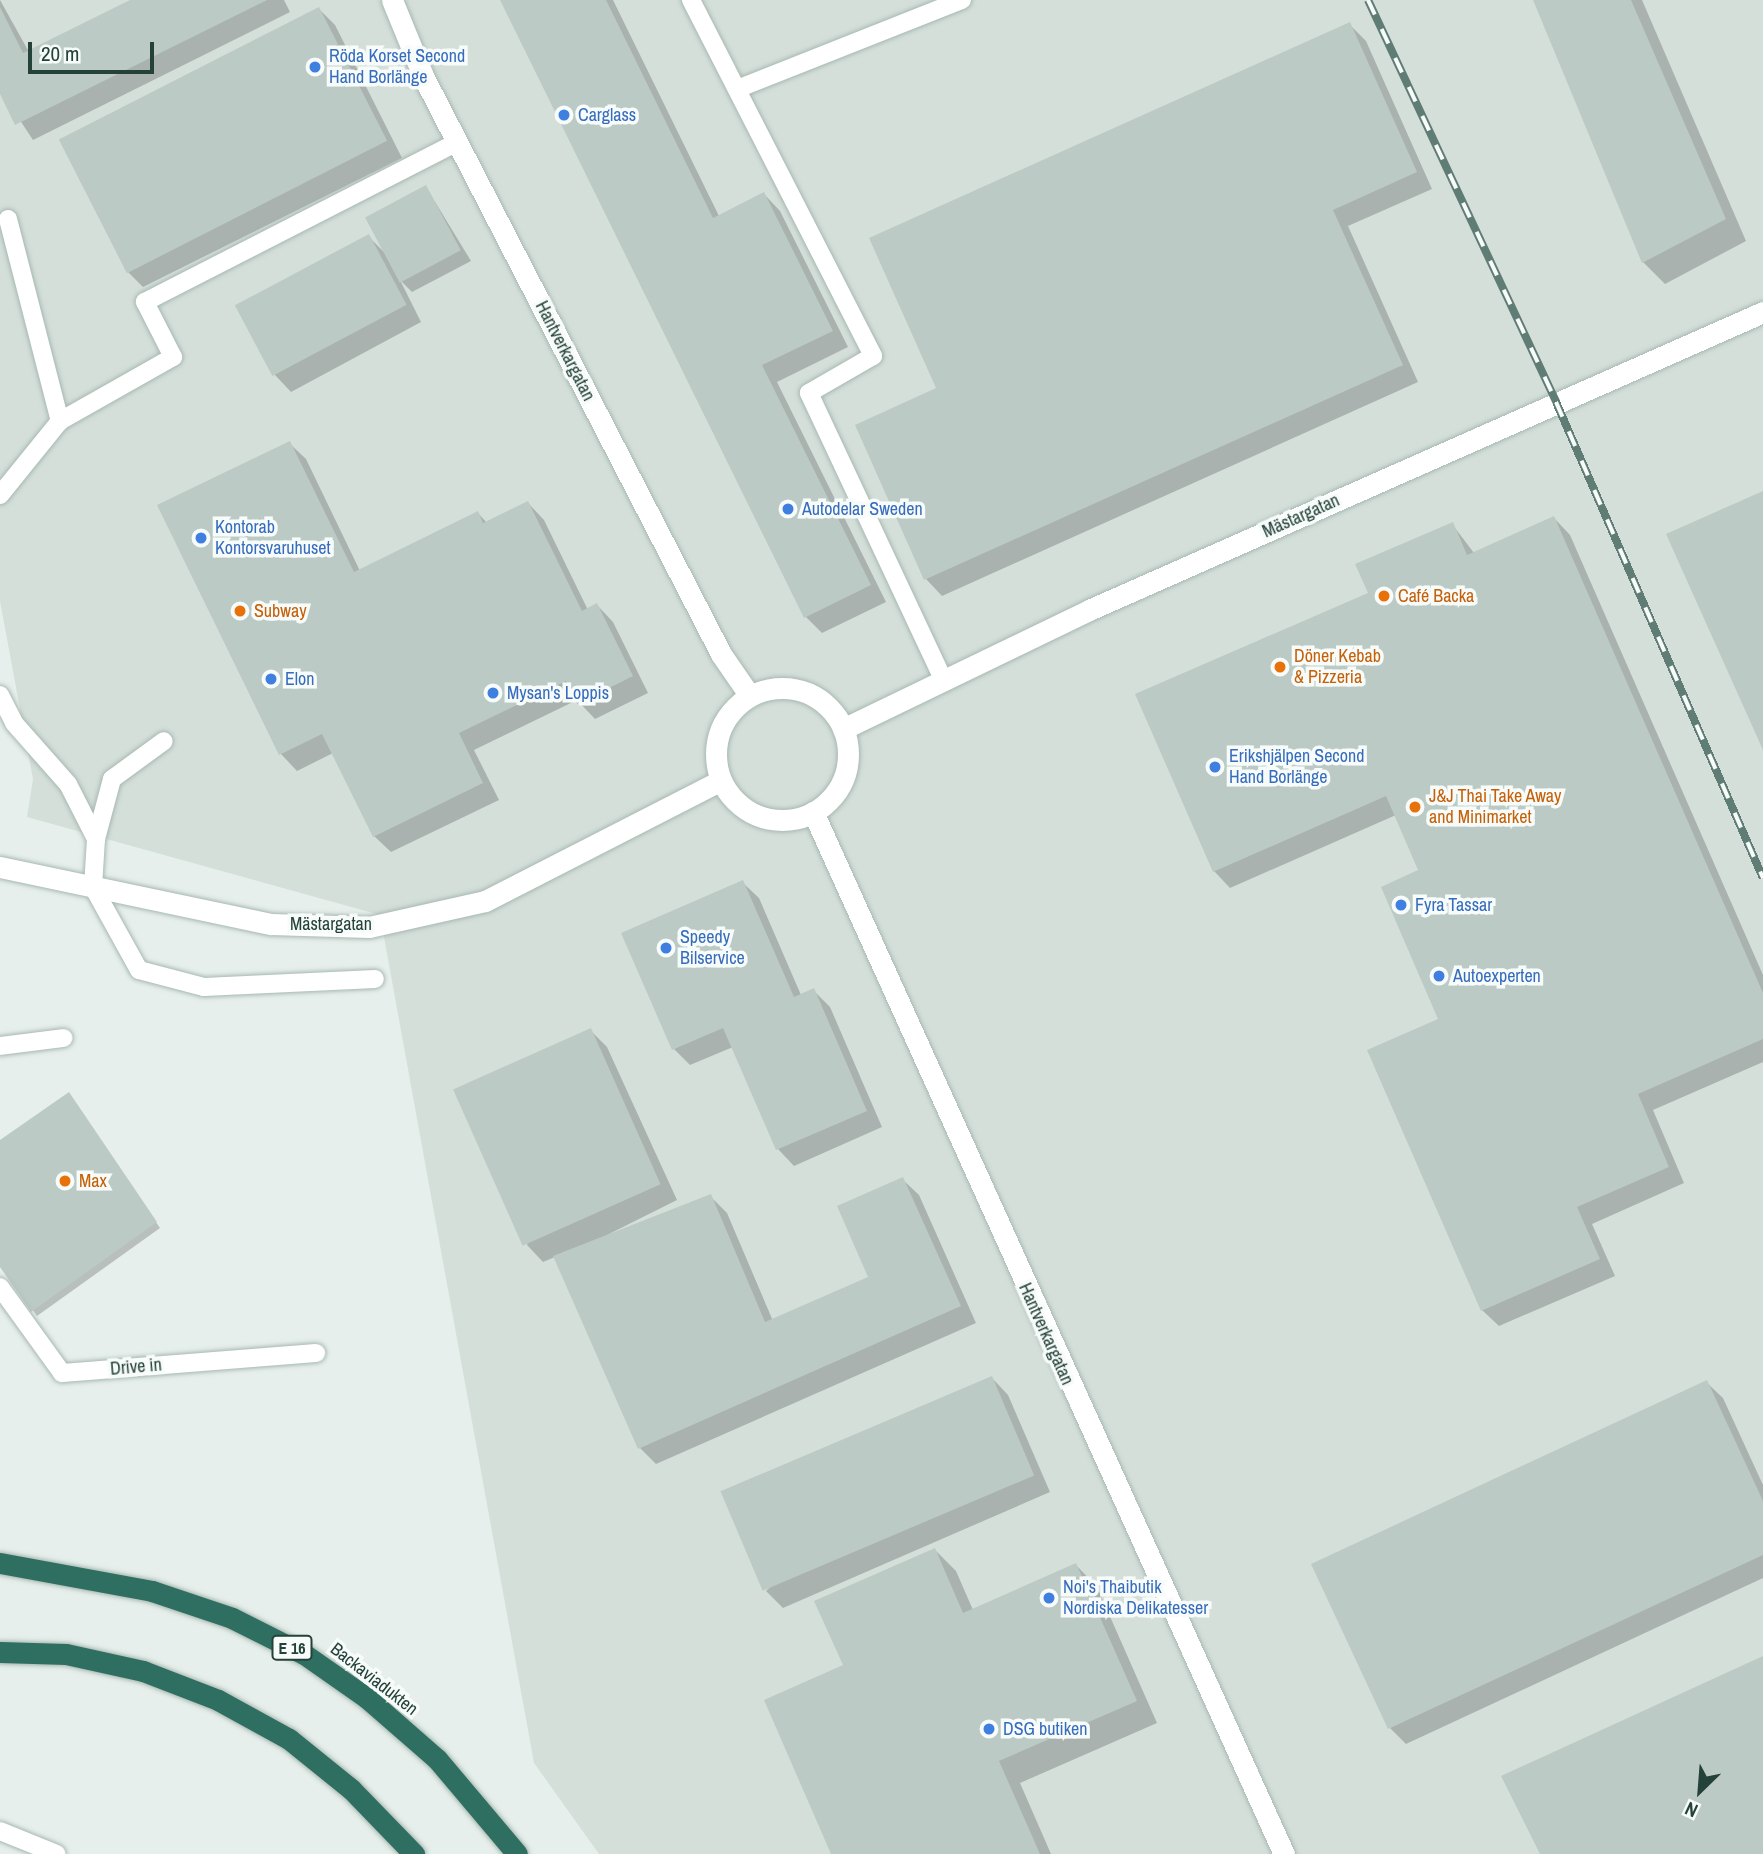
<!DOCTYPE html>
<meta charset="utf-8">
<style>
body{margin:0}
#map{position:relative;width:1763px;height:1854px;overflow:hidden;background:#e6efeb;font-family:"Archivo Narrow",sans-serif}
div>[style]{position:absolute}
.built>*{inset:0;background:#d4dfda}
.shadow>*{inset:0;background:#0003}
.building>*{inset:0;background:#bbcac4;transform-origin:0 0}
.roads{filter:drop-shadow(0 0 2px #a8b8b2) drop-shadow(0 0 2px #a8b8b2)}
.lane>*{height:18px;margin:-9px;padding:0 9px;transform-origin:9px;border-radius:9px;background:#fff}
.street>*{height:21px;margin:-10.5px;padding:0 10.5px;transform-origin:10.5px;border-radius:10.5px;background:#fff}
.street>.ring{margin:-10.5px;padding:0;box-sizing:content-box;background:none;border:21px solid #fff;border-radius:50%}
.secondary>*{height:21px;margin:-10.5px;padding:0 10.5px;transform-origin:10.5px;border-radius:10.5px;background:#fff}
.highway>*{height:21px;margin:-10.5px;padding:0 10.5px;transform-origin:10.5px;border-radius:10.5px;background:#2f6f62}
.rail>*{height:8px;margin-top:-4px;transform-origin:0;background:repeating-linear-gradient(90deg,#f7fbf9 0 16px,#5f7d75 0 32px);box-sizing:border-box;border-block:2px solid #5f7d75}
.dots>*{width:19px;height:19px;translate:-50% -50%;box-sizing:border-box;border:4px solid #f7fbf9;border-radius:50%}
span{translate:-50% -50%;white-space:nowrap;text-align:center;line-height:1.15;-webkit-text-stroke:7px #f7fbf9;paint-order:stroke}
.shield-label span{padding:2px 5px;background:#f7fbf9;border:2px solid;border-radius:5px;-webkit-text-stroke-width:0}
.shield-label{font-size:16px;color:#24423a;font-weight:700}
.shop-label{font-size:18px;color:#366cbe}
.left{translate:0 -50%;text-align:left}
.street-label{font-size:18px;color:#24423a}
.food-label{font-size:18px;color:#c56008}
.north{position:absolute;left:1665px;top:1756px;width:70px;height:70px;-webkit-text-stroke:5px #f7fbf9;paint-order:stroke;rotate:205deg;font-size:19px;font-weight:700;line-height:28px;text-align:center;color:#24423a}
.north::after{content:'';display:block;margin:auto;width:24px;height:32px;background:#24423a;clip-path:polygon(50% 0,100% 100%,50% 72%,0 100%)}
.scale{position:absolute;left:28px;top:42px;width:126px;height:32px;box-sizing:border-box;border:4px solid #24423a;border-top:0;padding-left:9px;font-size:21px;line-height:24px;white-space:nowrap;color:#24423a;-webkit-text-stroke:5px #f7fbf9;paint-order:stroke}
</style>
<div id="map">
<div class="built">
<div style="clip-path:polygon(0 0,1763px 0,1763px 1854px,599px 1854px,534px 1763px,380px 915px,27px 817px,33px 779px,0 601px)"></div>
</div>
<div class="shadow">
<div style="clip-path:polygon(0 0,29px 52px,134px 0,284px 0,290px 12px,33px 140px,0 90px)"></div>
<div style="clip-path:polygon(502px 0,613px 0,719px 216px,764px 194px,780px 211px,848px 347px,777px 382px,886px 602px,822px 633px,806px 617px)"></div>
<div style="clip-path:polygon(1535px 0,1642px 0,1746px 241px,1665px 284px,1643px 262px)"></div>
<div style="clip-path:polygon(319px 9px,335px 25px,402px 158px,143px 287px,126px 270px)"></div>
<div style="clip-path:polygon(1349px 24px,1366px 41px,1432px 189px,1348px 226px,1418px 382px,942px 596px,926px 579px,938px 389px)"></div>
<div style="clip-path:polygon(426px 187px,471px 261px,412px 292px,400px 280px,421px 322px,291px 392px,275px 375px,238px 307px,368px 236px,386px 254px)"></div>
<div style="clip-path:polygon(289px 443px,306px 459px,360px 571px,478px 513px,487px 523px,528px 503px,544px 520px,588px 610px,597px 605px,613px 622px,648px 693px,595px 719px,577px 700px,474px 750px,499px 800px,391px 852px,374px 836px,333px 753px,297px 771px,281px 754px,159px 506px)"></div>
<div style="clip-path:polygon(1554px 518px,1570px 535px,1763px 975px,1763px 1062px,1653px 1110px,1684px 1183px,1592px 1224px,1615px 1276px,1499px 1326px,1482px 1310px,1421px 871px,1396px 815px,1230px 888px,1214px 871px,1370px 593px,1452px 524px,1474px 553px)"></div>
<div style="clip-path:polygon(742px 882px,759px 898px,801px 995px,813px 990px,830px 1007px,882px 1127px,794px 1166px,778px 1149px,733px 1047px,690px 1065px,674px 1049px)"></div>
<div style="clip-path:polygon(590px 1030px,607px 1047px,677px 1200px,591px 1243px,710px 1196px,727px 1213px,773px 1321px,870px 1278px,902px 1179px,919px 1195px,976px 1323px,656px 1464px,640px 1448px,555px 1257px,543px 1262px,527px 1245px)"></div>
<div style="clip-path:polygon(69px 1095px,160px 1228px,37px 1316px,0 1263px,0 1143px)"></div>
<div style="clip-path:polygon(992px 1378px,1008px 1395px,1050px 1492px,783px 1608px,766px 1591px)"></div>
<div style="clip-path:polygon(1706px 1382px,1723px 1398px,1763px 1485px,1763px 1578px,1406px 1744px,1390px 1728px)"></div>
<div style="clip-path:polygon(935px 1550px,956px 1571px,973px 1610px,1076px 1565px,1097px 1587px,1157px 1723px,1020px 1783px,1051px 1854px,833px 1854px,845px 1666px)"></div>
</div>
<div class="building">
<div style="clip-path:polygon(130px 0,267px 0,15px 125px,0 94px,0 7px,23px 53px)"></div>
<div style="clip-path:polygon(500px 0,606px 0,713px 218px,764px 192px,833px 331px,762px 365px,871px 585px,804px 618px)"></div>
<div style="clip-path:polygon(1533px 0,1631px 0,1726px 219px,1642px 263px)"></div>
<div style="left:319px;top:7px;width:150px;height:292px;rotate:63deg"></div>
<div style="clip-path:polygon(1350px 22px,1417px 172px,1333px 210px,1403px 365px,924px 580px,855px 425px,936px 388px,869px 238px)"></div>
<div style="left:426px;top:185px;width:74px;height:69px;rotate:62deg"></div>
<div style="left:369px;top:234px;width:80px;height:152px;rotate:62deg"></div>
<div style="clip-path:polygon(290px 441px,354px 572px,478px 511px,483px 523px,528px 501px,582px 611px,597px 603px,633px 676px,577px 704px,566px 681px,459px 733px,483px 783px,373px 837px,322px 734px,279px 755px,157px 505px)"></div>
<div style="clip-path:polygon(1763px 491px,1763px 750px,1666px 534px)"></div>
<div style="clip-path:polygon(1554px 516px,1763px 993px,1763px 1039px,1638px 1094px,1669px 1167px,1577px 1207px,1600px 1259px,1481px 1311px,1367px 1050px,1438px 1019px,1381px 887px,1418px 870px,1386px 796px,1213px 872px,1135px 694px,1368px 593px,1355px 564px,1453px 522px,1467px 555px)"></div>
<div style="clip-path:polygon(743px 880px,794px 997px,814px 988px,867px 1111px,776px 1150px,723px 1028px,672px 1050px,621px 933px)"></div>
<div style="left:591px;top:1028px;width:171px;height:151px;rotate:66deg"></div>
<div style="clip-path:polygon(69px 1092px,157px 1222px,31px 1312px,0 1267px,0 1140px)"></div>
<div style="clip-path:polygon(903px 1177px,961px 1306px,638px 1449px,553px 1256px,711px 1194px,765px 1322px,868px 1277px,837px 1206px)"></div>
<div style="left:992px;top:1376px;width:108px;height:295px;rotate:67deg"></div>
<div style="clip-path:polygon(1707px 1380px,1763px 1501px,1763px 1555px,1388px 1729px,1311px 1564px)"></div>
<div style="clip-path:polygon(935px 1548px,963px 1613px,1076px 1563px,1137px 1701px,999px 1761px,1040px 1854px,831px 1854px,764px 1700px,843px 1665px,814px 1601px)"></div>
<div style="clip-path:polygon(1763px 1656px,1763px 1854px,1540px 1854px,1501px 1776px)"></div>
</div>
<div class="roads">
<div class="lane">
<div style="left:691px;top:0;width:400px;rotate:62.9deg"></div>
<div style="left:873px;top:356px;width:74px;rotate:150deg"></div>
<div style="left:809px;top:393px;width:314px;rotate:64.9deg"></div>
<div style="left:737px;top:89px;width:242px;rotate:-21.6deg"></div>
<div style="left:8px;top:219px;width:209px;rotate:75.6deg"></div>
<div style="left:0;top:495px;width:95px;rotate:-51deg"></div>
<div style="left:60px;top:421px;width:130px;rotate:-29.5deg"></div>
<div style="left:173px;top:357px;width:62px;rotate:-117deg"></div>
<div style="left:145px;top:302px;width:352px;rotate:-27.1deg"></div>
<div style="left:0;top:695px;width:31px;rotate:63deg"></div>
<div style="left:14px;top:723px;width:81px;rotate:48.5deg"></div>
<div style="left:68px;top:784px;width:62px;rotate:63deg"></div>
<div style="left:96px;top:839px;width:48px;rotate:93.6deg"></div>
<div style="left:93px;top:887px;width:95px;rotate:61deg"></div>
<div style="left:139px;top:970px;width:67px;rotate:14.7deg"></div>
<div style="left:204px;top:987px;width:171px;rotate:-2.7deg"></div>
<div style="left:96px;top:839px;width:62px;rotate:-75.1deg"></div>
<div style="left:112px;top:779px;width:64px;rotate:-36.2deg"></div>
<div style="left:0;top:1046px;width:64px;rotate:-7.2deg"></div>
<div style="left:0;top:1287px;width:106px;rotate:54.2deg"></div>
<div style="left:62px;top:1373px;width:255px;rotate:-4.5deg"></div>
<div style="left:0;top:1831px;width:61px;rotate:22deg"></div>
</div>
<div class="street">
<div style="left:392px;top:0;width:84px;rotate:67.7deg"></div>
<div style="left:424px;top:78px;width:648px;rotate:62.72deg"></div>
<div style="left:721px;top:654px;width:51px;rotate:55.4deg"></div>
<div class="ring" style="left:716px;top:688px;width:111px;height:111px"></div>
<div style="left:843px;top:729px;width:273px;rotate:-25.8deg"></div>
<div style="left:1089px;top:610px;width:737px;rotate:-23.85deg"></div>
<div style="left:0;top:867px;width:277px;rotate:11.9deg"></div>
<div style="left:271px;top:924px;width:98px;rotate:1.8deg"></div>
<div style="left:369px;top:927px;width:119px;rotate:-12.6deg"></div>
<div style="left:485px;top:901px;width:265px;rotate:-27.1deg"></div>
</div>
<div class="secondary">
<div style="left:813px;top:812px;width:1144px;rotate:65.68deg"></div>
</div>
<div class="highway">
<div style="left:0;top:1563px;width:155px;rotate:10.4deg"></div>
<div style="left:152px;top:1591px;width:84px;rotate:18.6deg"></div>
<div style="left:232px;top:1618px;width:80px;rotate:26.6deg"></div>
<div style="left:304px;top:1654px;width:77px;rotate:34.9deg"></div>
<div style="left:367px;top:1698px;width:93px;rotate:41.1deg"></div>
<div style="left:437px;top:1759px;width:124px;rotate:49.9deg"></div>
<div style="left:0;top:1652px;width:66px;rotate:1.7deg"></div>
<div style="left:66px;top:1654px;width:79px;rotate:12.4deg"></div>
<div style="left:143px;top:1671px;width:80px;rotate:21.1deg"></div>
<div style="left:218px;top:1700px;width:81px;rotate:28.8deg"></div>
<div style="left:289px;top:1739px;width:80px;rotate:38.9deg"></div>
<div style="left:351px;top:1789px;width:91px;rotate:45.9deg"></div>
</div>
</div>
<div class="rail">
<div style="left:1368px;top:0;width:444px;rotate:64.9deg"></div>
<div style="left:1556px;top:402px;width:519px;rotate:66.5deg"></div>
</div>
<div class="dots">
<div style="left:315px;top:67px;background:#3f7fe0"></div>
<div style="left:564px;top:115px;background:#3f7fe0"></div>
<div style="left:788px;top:509px;background:#3f7fe0"></div>
<div style="left:201px;top:538px;background:#3f7fe0"></div>
<div style="left:1384px;top:596px;background:#e8710a"></div>
<div style="left:240px;top:611px;background:#e8710a"></div>
<div style="left:1280px;top:667px;background:#e8710a"></div>
<div style="left:271px;top:679px;background:#3f7fe0"></div>
<div style="left:493px;top:693px;background:#3f7fe0"></div>
<div style="left:1215px;top:767px;background:#3f7fe0"></div>
<div style="left:1415px;top:807px;background:#e8710a"></div>
<div style="left:1401px;top:905px;background:#3f7fe0"></div>
<div style="left:666px;top:948px;background:#3f7fe0"></div>
<div style="left:1439px;top:976px;background:#3f7fe0"></div>
<div style="left:65px;top:1181px;background:#e8710a"></div>
<div style="left:1049px;top:1598px;background:#3f7fe0"></div>
<div style="left:989px;top:1729px;background:#3f7fe0"></div>
</div>
<div class="shield-label">
<span style="left:292px;top:1648px">E 16</span>
</div>
<div class="shop-label">
<span class="left" style="left:329px;top:67px">Röda Korset Second<br>Hand Borlänge</span>
<span class="left" style="left:578px;top:115px">Carglass</span>
<span class="left" style="left:802px;top:509px">Autodelar Sweden</span>
<span class="left" style="left:215px;top:538px">Kontorab<br>Kontorsvaruhuset</span>
<span class="left" style="left:285px;top:679px">Elon</span>
<span class="left" style="left:507px;top:693px">Mysan's Loppis</span>
<span class="left" style="left:1229px;top:767px">Erikshjälpen Second<br>Hand Borlänge</span>
<span class="left" style="left:1415px;top:905px">Fyra Tassar</span>
<span class="left" style="left:680px;top:948px">Speedy<br>Bilservice</span>
<span class="left" style="left:1453px;top:976px">Autoexperten</span>
<span class="left" style="left:1063px;top:1598px">Noi's Thaibutik<br>Nordiska Delikatesser</span>
<span class="left" style="left:1003px;top:1729px">DSG butiken</span>
</div>
<div class="street-label">
<span style="left:565px;top:351px;rotate:63deg">Hantverkargatan</span>
<span style="left:1301px;top:516px;rotate:-24deg">Mästargatan</span>
<span style="left:331px;top:924px">Mästargatan</span>
<span style="left:1046px;top:1334px;rotate:66deg">Hantverkargatan</span>
<span style="left:136px;top:1367px;rotate:-5deg">Drive in</span>
<span style="left:374px;top:1679px;rotate:38deg">Backaviadukten</span>
</div>
<div class="food-label">
<span class="left" style="left:1398px;top:596px">Café Backa</span>
<span class="left" style="left:254px;top:611px">Subway</span>
<span class="left" style="left:1294px;top:667px">Döner Kebab<br>&amp; Pizzeria</span>
<span class="left" style="left:1429px;top:807px">J&amp;J Thai Take Away<br>and Minimarket</span>
<span class="left" style="left:79px;top:1181px">Max</span>
</div>
<div class="north">N</div>
<div class="scale">20 m</div>
</div>
